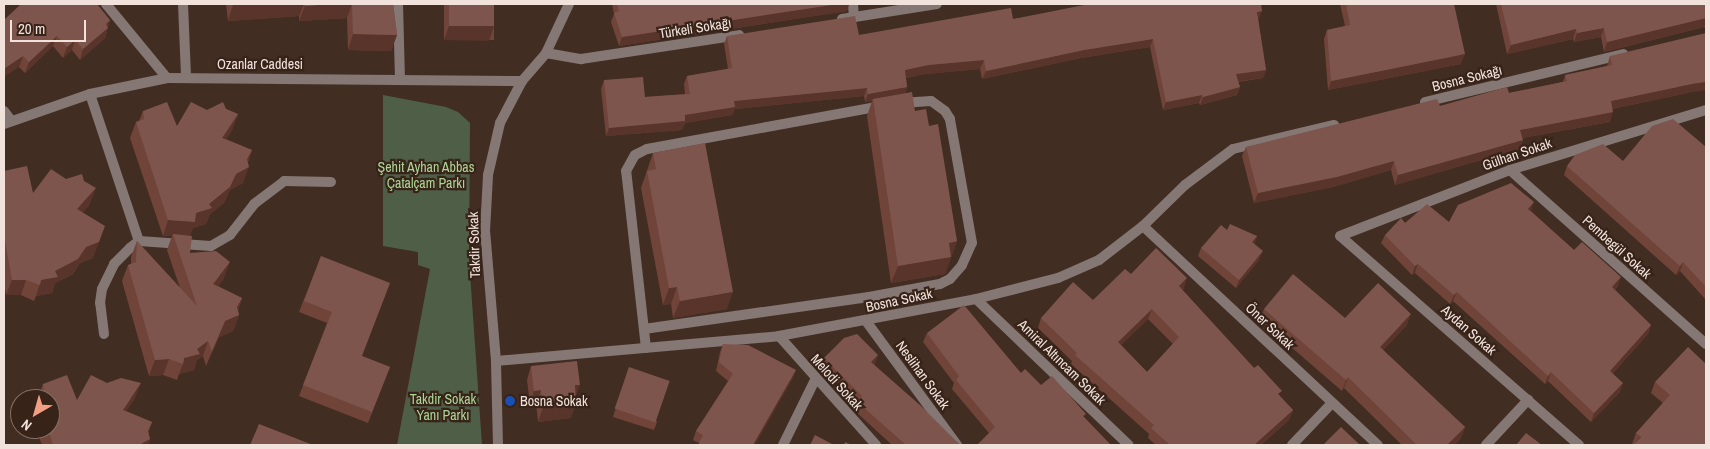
<!DOCTYPE html>
<meta charset="utf-8">
<style>
body{margin:0}
#map{position:relative;width:1710px;height:449px;overflow:hidden;background:#422d23;font-family:"Archivo Narrow",sans-serif}
div>[style]{position:absolute}
.green>*{inset:0;background:#4f5f47}
.service>*{height:10px;margin:-5px;padding:0 5px;transform-origin:5px;border-radius:5px;background:#847774}
.minor>*{height:10px;margin:-5px;padding:0 5px;transform-origin:5px;border-radius:5px;background:#847774}
.tertiary>*{height:10px;margin:-5px;padding:0 5px;transform-origin:5px;border-radius:5px;background:#847774}
.wall>*{inset:0;background:#71443a;transform-origin:0 0}
.shaded-wall>*{inset:0;background:#58342a}
.building>*{inset:0;background:#7e554c;transform-origin:0 0}
.dots>*{width:14px;height:14px;translate:-50% -50%;box-sizing:border-box;border:2px solid #382319;border-radius:50%}
span{translate:-50% -50%;white-space:nowrap;text-align:center;line-height:1.15;-webkit-text-stroke:4.5px #382319;paint-order:stroke}
.street-label{font-size:14px;color:#f1e3dc}
.park-label{font-size:14px;color:#aad695}
.poi-label{font-size:14px;color:#f1e3dc}
.left{translate:0 -50%;text-align:left}
.frame{position:absolute;inset:0;border:5px solid #f1e3dc;pointer-events:none}
.north{position:absolute;left:10px;top:389px;width:50px;height:50px;box-sizing:border-box;background:#382319;border:1px solid #827067;border-radius:50%;rotate:218deg;font-size:14px;font-weight:700;line-height:20px;text-align:center;color:#f1e3dc}
.north::after{content:'';display:block;margin:auto;width:18px;height:22px;background:#f39f84;clip-path:polygon(50% 0,100% 100%,50% 72%,0 100%)}
.scale{position:absolute;left:10px;top:20px;width:76px;height:22px;box-sizing:border-box;border:2px solid #f1e3dc;border-top:0;padding-left:6px;font-size:15px;line-height:18px;white-space:nowrap;color:#f1e3dc;-webkit-text-stroke:4px #382319;paint-order:stroke}
</style>
<div id="map">
<div class="green">
<div style="clip-path:polygon(383px 95px,446px 107px,458px 112px,470px 123px,469px 259px,482px 445px,397px 445px,430px 269px,418px 265px,418px 252px,383px 246px)"></div>
</div>
<div class="service">
<div style="left:90px;top:94px;width:155px;rotate:71.6deg"></div>
<div style="left:644px;top:329px;width:227px;rotate:-8.1deg"></div>
<div style="left:869px;top:297px;width:72px;rotate:-10.4deg"></div>
<div style="left:940px;top:284px;width:11px;rotate:-27deg"></div>
<div style="left:950px;top:279px;width:18px;rotate:-49deg"></div>
<div style="left:962px;top:265px;width:24px;rotate:-66deg"></div>
<div style="left:972px;top:243px;width:126px;rotate:-100.1deg"></div>
<div style="left:950px;top:119px;width:9px;rotate:-122deg"></div>
<div style="left:945px;top:111px;width:17px;rotate:-144deg"></div>
<div style="left:931px;top:101px;width:30px;rotate:176deg"></div>
<div style="left:104px;top:334px;width:31px;rotate:-97deg"></div>
<div style="left:100px;top:303px;width:14px;rotate:-82deg"></div>
<div style="left:102px;top:289px;width:28px;rotate:-64deg"></div>
<div style="left:114px;top:264px;width:23px;rotate:-45deg"></div>
<div style="left:130px;top:248px;width:11px;rotate:-38deg"></div>
<div style="left:139px;top:241px;width:72px;rotate:4deg"></div>
<div style="left:211px;top:246px;width:22px;rotate:-30deg"></div>
<div style="left:230px;top:235px;width:39px;rotate:-52deg"></div>
<div style="left:254px;top:204px;width:38px;rotate:-37deg"></div>
<div style="left:284px;top:181px;width:47px;rotate:1.2deg"></div>
<div style="left:646px;top:348px;width:178px;rotate:-96.4deg"></div>
<div style="left:626px;top:171px;width:18px;rotate:-61deg"></div>
<div style="left:635px;top:155px;width:13px;rotate:-27deg"></div>
<div style="left:647px;top:149px;width:239px;rotate:-10.4deg"></div>
</div>
<div class="minor">
<div style="left:106px;top:4px;width:96px;rotate:50.5deg"></div>
<div style="left:183px;top:4px;width:73px;rotate:87.6deg"></div>
<div style="left:398px;top:4px;width:74px;rotate:88.5deg"></div>
<div style="left:853px;top:4px;width:13px;rotate:86deg"></div>
<div style="left:842px;top:19px;width:96px;rotate:-9deg"></div>
<div style="left:546px;top:53px;width:36px;rotate:10deg"></div>
<div style="left:581px;top:59px;width:160px;rotate:-8.6deg"></div>
<div style="left:1425px;top:102px;width:204px;rotate:-13.6deg"></div>
<div style="left:4px;top:111px;width:10px;rotate:53deg"></div>
<div style="left:1510px;top:170px;width:262px;rotate:41.6deg"></div>
<div style="left:1143px;top:226px;width:321px;rotate:43deg"></div>
<div style="left:976px;top:299px;width:211px;rotate:43.7deg"></div>
<div style="left:866px;top:321px;width:154px;rotate:53.7deg"></div>
<div style="left:779px;top:336px;width:146px;rotate:48.3deg"></div>
<div style="left:496px;top:361px;width:284px;rotate:-5deg"></div>
<div style="left:779px;top:336px;width:200px;rotate:-10.6deg"></div>
<div style="left:976px;top:299px;width:85px;rotate:-14.4deg"></div>
<div style="left:1058px;top:278px;width:45px;rotate:-23.7deg"></div>
<div style="left:1099px;top:260px;width:56px;rotate:-37.7deg"></div>
<div style="left:1143px;top:226px;width:59px;rotate:-44.3deg"></div>
<div style="left:1185px;top:185px;width:60px;rotate:-36.9deg"></div>
<div style="left:1233px;top:149px;width:104px;rotate:-13.4deg"></div>
<div style="left:498px;top:445px;width:84px;rotate:-91.4deg"></div>
<div style="left:496px;top:361px;width:130px;rotate:-94.8deg"></div>
<div style="left:485px;top:231px;width:56px;rotate:-86.9deg"></div>
<div style="left:488px;top:175px;width:53px;rotate:-77deg"></div>
<div style="left:500px;top:123px;width:47px;rotate:-62.4deg"></div>
<div style="left:522px;top:81px;width:37px;rotate:-49deg"></div>
<div style="left:546px;top:53px;width:54px;rotate:-64.9deg"></div>
<div style="left:783px;top:445px;width:72px;rotate:-63.8deg"></div>
<div style="left:1292px;top:445px;width:58px;rotate:-46.4deg"></div>
<div style="left:1486px;top:445px;width:62px;rotate:-47deg"></div>
<div style="left:1579px;top:445px;width:317px;rotate:-138.8deg"></div>
<div style="left:1340px;top:236px;width:182px;rotate:-21.2deg"></div>
<div style="left:1510px;top:170px;width:205px;rotate:-17deg"></div>
</div>
<div class="tertiary">
<div style="left:4px;top:124px;width:91px;rotate:-19.2deg"></div>
<div style="left:90px;top:94px;width:79px;rotate:-11.7deg"></div>
<div style="left:167px;top:78px;width:355px;rotate:0.5deg"></div>
</div>
<div class="wall">
<div style="clip-path:polygon(226px 4px,393px 4px,397px 35px,391px 51px,348px 50px,347px 18px,299px 21px,299px 16px,228px 21px)"></div>
<div style="left:444px;top:4px;width:50px;height:36px"></div>
<div style="clip-path:polygon(612px 4px,849px 4px,847px 11px,619px 46px,611px 22px,614px 14px)"></div>
<div style="clip-path:polygon(1340px 4px,1454px 4px,1461px 64px,1328px 90px,1324px 39px,1327px 30px,1345px 26px)"></div>
<div style="clip-path:polygon(1496px 4px,1706px 4px,1706px 28px,1704px 27px,1604px 52px,1601px 37px,1574px 42px,1573px 39px,1507px 54px)"></div>
<div style="clip-path:polygon(1114px 5px,1262px 11px,1258px 19px,1266px 70px,1263px 78px,1238px 82px,1240px 87px,1237px 95px,1200px 105px,1199px 103px,1163px 110px,1150px 47px,1081px 58px,982px 79px,980px 69px,925px 74px,906px 78px,907px 87px,905px 93px,915px 111px,929px 126px,957px 241px,945px 274px,891px 283px,867px 116px,872px 101px,865px 102px,864px 96px,735px 109px,732px 115px,685px 123px,682px 130px,606px 136px,601px 89px,604px 80px,645px 97px,685px 94px,684px 84px,687px 76px,728px 69px,724px 44px,727px 36px,859px 35px,1013px 19px)"></div>
<div style="clip-path:polygon(4px 20px,110px 20px,105px 38px,80px 60px,72px 50px,63px 58px,53px 46px,25px 73px,19px 67px)"></div>
<div style="clip-path:polygon(1610px 56px,1688px 93px,1612px 109px,1610px 122px,1522px 138px,1523px 140px,1519px 149px,1395px 185px,1391px 170px,1333px 187px,1254px 203px,1242px 156px,1246px 147px,1440px 106px,1509px 93px,1563px 82px,1565px 75px,1607px 66px)"></div>
<div style="clip-path:polygon(226px 109px,238px 114px,232px 130px,226px 139px,252px 150px,248px 162px,243px 183px,230px 190px,224px 203px,210px 214px,206px 224px,193px 228px,190px 235px,190px 253px,224px 278px,218px 286px,242px 298px,238px 311px,239px 315px,233px 331px,219px 337px,206px 366px,203px 356px,197px 360px,194px 370px,179px 374px,177px 380px,163px 375px,149px 376px,122px 281px,128px 265px,131px 264px,131px 257px,137px 241px,180px 288px,167px 250px,172px 236px,163px 236px,130px 138px,136px 122px,139px 121px,143px 111px,177px 126px,207px 110px)"></div>
<div style="clip-path:polygon(1706px 147px,1706px 300px,1680px 271px,1676px 275px,1564px 175px,1567px 166px,1623px 161px)"></div>
<div style="clip-path:polygon(653px 153px,727px 309px,673px 318px,671px 304px,663px 305px,641px 188px)"></div>
<div style="clip-path:polygon(4px 171px,33px 193px,90px 204px,83px 212px,93px 258px,80px 263px,73px 274px,55px 283px,52px 293px,36px 296px,34px 301px,21px 295px,6px 295px,4px 281px)"></div>
<div style="clip-path:polygon(1531px 211px,1574px 250px,1618px 286px,1615px 290px,1651px 325px,1648px 334px,1613px 373px,1620px 392px,1591px 422px,1548px 381px,1545px 384px,1453px 301px,1450px 304px,1415px 273px,1412px 275px,1381px 243px,1385px 235px,1405px 223px,1449px 222px)"></div>
<div style="clip-path:polygon(1227px 230px,1257px 236px,1254px 244px,1259px 260px,1236px 288px,1198px 256px,1201px 248px)"></div>
<div style="clip-path:polygon(321px 256px,362px 356px,390px 367px,368px 423px,299px 396px,327px 323px,299px 312px)"></div>
<div style="clip-path:polygon(evenodd,1131px 274px,1184px 288px,1182px 290px,1293px 410px,1289px 420px,1261px 445px,1156px 445px,1148px 438px,1149px 434px,1071px 364px,1072px 361px,1038px 328px,1041px 318px,1093px 300px,1131px 274px,1148px 319px,1173px 344px,1147px 372px,1121px 345px,1148px 319px)"></div>
<div style="clip-path:polygon(1264px 309px,1407px 325px,1383px 350px,1465px 427px,1461px 438px,1454px 445px,1402px 445px,1344px 388px,1342px 391px,1260px 320px)"></div>
<div style="clip-path:polygon(927px 333px,1021px 373px,1041px 385px,1084px 417px,989px 433px,952px 389px,954px 383px,923px 342px)"></div>
<div style="clip-path:polygon(723px 344px,793px 378px,699px 443px,693px 440px,696px 431px,728px 381px,716px 371px,720px 352px)"></div>
<div style="clip-path:polygon(824px 358px,875px 364px,874px 365px,960px 445px,892px 445px,854px 410px,857px 403px,821px 367px)"></div>
<div style="clip-path:polygon(1706px 364px,1633px 445px,1632px 444px,1636px 433px,1663px 403px,1651px 393px,1655px 382px)"></div>
<div style="clip-path:polygon(531px 366px,571px 418px,538px 422px,536px 403px,530px 404px,527px 380px)"></div>
<div style="clip-path:polygon(629px 367px,657px 422px,654px 430px,613px 417px)"></div>
<div style="clip-path:polygon(43px 384px,77px 400px,135px 398px,126px 411px,152px 422px,148px 433px,150px 439px,148px 445px,42px 445px,36px 429px,50px 429px,50px 399px,35px 399px,36px 396px,39px 395px)"></div>
</div>
<div class="shaded-wall">
<div style="clip-path:polygon(250px 4px,304px 4px,299px 16px,228px 21px,233px 5px)"></div>
<div style="clip-path:polygon(332px 4px,352px 4px,347px 18px,299px 21px,305px 6px)"></div>
<div style="clip-path:polygon(838px 4px,849px 4px,847px 11px,619px 46px,622px 37px)"></div>
<div style="clip-path:polygon(1262px 11px,1259px 19px,1254px 20px,1257px 12px)"></div>
<div style="clip-path:polygon(1706px 18px,1706px 22px,1704px 27px,1604px 52px,1607px 42px)"></div>
<div style="clip-path:polygon(110px 20px,105px 38px,80px 60px,83px 49px,106px 24px)"></div>
<div style="clip-path:polygon(449px 26px,494px 26px,489px 41px,444px 40px)"></div>
<div style="clip-path:polygon(1604px 28px,1601px 37px,1574px 42px,1577px 33px)"></div>
<div style="clip-path:polygon(1576px 29px,1573px 39px,1507px 54px,1511px 45px)"></div>
<div style="clip-path:polygon(353px 34px,397px 35px,391px 51px,348px 50px)"></div>
<div style="clip-path:polygon(57px 36px,53px 46px,25px 73px,29px 62px)"></div>
<div style="clip-path:polygon(1153px 39px,1150px 47px,1081px 58px,982px 79px,986px 71px,1084px 50px)"></div>
<div style="clip-path:polygon(75px 40px,72px 50px,63px 58px,67px 47px)"></div>
<div style="clip-path:polygon(1465px 54px,1461px 64px,1328px 90px,1331px 81px)"></div>
<div style="clip-path:polygon(23px 56px,19px 67px,4px 77px,4px 69px)"></div>
<div style="clip-path:polygon(984px 60px,980px 69px,925px 74px,902px 79px,905px 70px,928px 65px)"></div>
<div style="clip-path:polygon(1266px 70px,1263px 78px,1233px 82px,1236px 74px)"></div>
<div style="clip-path:polygon(1706px 82px,1706px 90px,1688px 93px,1607px 110px,1611px 101px,1692px 84px)"></div>
<div style="clip-path:polygon(907px 87px,904px 95px,873px 99px,872px 101px,865px 102px,868px 94px)"></div>
<div style="clip-path:polygon(1240px 87px,1237px 95px,1200px 105px,1203px 97px)"></div>
<div style="clip-path:polygon(867px 88px,864px 96px,735px 109px,732px 115px,685px 123px,682px 130px,606px 136px,609px 128px,734px 101px)"></div>
<div style="clip-path:polygon(1202px 95px,1199px 103px,1163px 110px,1166px 102px)"></div>
<div style="clip-path:polygon(1613px 112px,1610px 122px,1517px 139px,1520px 130px)"></div>
<div style="clip-path:polygon(238px 114px,232px 130px,217px 153px,222px 138px)"></div>
<div style="clip-path:polygon(1523px 140px,1519px 149px,1395px 185px,1398px 175px)"></div>
<div style="clip-path:polygon(252px 150px,246px 166px,249px 167px,243px 183px,230px 190px,224px 203px,210px 214px,206px 224px,193px 228px,189px 238px,173px 234px,172px 236px,163px 236px,168px 220px,209px 204px,236px 174px,247px 159px)"></div>
<div style="clip-path:polygon(1394px 161px,1391px 170px,1333px 187px,1254px 203px,1258px 193px)"></div>
<div style="clip-path:polygon(96px 188px,90px 204px,72px 225px,77px 209px)"></div>
<div style="clip-path:polygon(1534px 202px,1531px 211px,1525px 218px,1528px 209px)"></div>
<div style="clip-path:polygon(1257px 236px,1254px 245px,1252px 242px)"></div>
<div style="clip-path:polygon(957px 241px,945px 274px,891px 283px,898px 266px,949px 243px)"></div>
<div style="clip-path:polygon(99px 242px,93px 258px,80px 263px,73px 274px,55px 283px,52px 293px,36px 296px,41px 280px,55px 271px,86px 247px)"></div>
<div style="clip-path:polygon(1263px 251px,1259px 260px,1236px 288px,1239px 280px)"></div>
<div style="clip-path:polygon(230px 262px,224px 278px,208px 300px,213px 284px)"></div>
<div style="clip-path:polygon(1683px 262px,1680px 271px,1676px 275px,1680px 266px)"></div>
<div style="clip-path:polygon(1418px 264px,1415px 273px,1412px 275px,1415px 266px)"></div>
<div style="clip-path:polygon(1621px 277px,1618px 286px,1609px 296px,1612px 287px)"></div>
<div style="clip-path:polygon(1187px 278px,1184px 288px,1176px 296px,1179px 286px)"></div>
<div style="clip-path:polygon(12px 280px,26px 280px,21px 295px,6px 295px)"></div>
<div style="clip-path:polygon(677px 287px,671px 304px,663px 305px,669px 288px)"></div>
<div style="clip-path:polygon(733px 292px,727px 309px,673px 318px,680px 301px)"></div>
<div style="clip-path:polygon(1457px 292px,1453px 301px,1450px 304px,1454px 295px)"></div>
<div style="clip-path:polygon(242px 298px,237px 314px,239px 315px,233px 331px,219px 337px,206px 366px,212px 351px,225px 321px,237px 307px)"></div>
<div style="clip-path:polygon(1152px 309px,1148px 319px,1114px 352px,1118px 342px)"></div>
<div style="clip-path:polygon(1411px 314px,1407px 325px,1376px 358px,1380px 347px)"></div>
<div style="clip-path:polygon(1651px 325px,1648px 334px,1607px 379px,1610px 371px)"></div>
<div style="clip-path:polygon(208px 341px,203px 356px,197px 360px,194px 370px,179px 374px,183px 364px,184px 358px)"></div>
<div style="clip-path:polygon(878px 355px,875px 364px,867px 371px,871px 362px)"></div>
<div style="clip-path:polygon(169px 359px,163px 375px,149px 376px,155px 360px)"></div>
<div style="clip-path:polygon(796px 370px,793px 378px,755px 445px,753px 445px)"></div>
<div style="clip-path:polygon(1551px 372px,1548px 381px,1545px 384px,1548px 376px)"></div>
<div style="clip-path:polygon(1348px 377px,1344px 388px,1342px 391px,1346px 380px)"></div>
<div style="clip-path:polygon(141px 383px,135px 398px,117px 426px,123px 410px)"></div>
<div style="clip-path:polygon(1623px 383px,1620px 392px,1591px 422px,1594px 413px)"></div>
<div style="clip-path:polygon(575px 385px,580px 385px,575px 398px)"></div>
<div style="clip-path:polygon(541px 390px,536px 403px,530px 404px,534px 391px)"></div>
<div style="clip-path:polygon(576px 404px,571px 418px,538px 422px,543px 408px)"></div>
<div style="clip-path:polygon(1293px 410px,1289px 420px,1261px 445px,1254px 445px)"></div>
<div style="clip-path:polygon(152px 422px,147px 438px,150px 439px,148px 445px,139px 445px,148px 431px)"></div>
<div style="clip-path:polygon(1465px 427px,1461px 438px,1454px 445px,1447px 445px)"></div>
</div>
<div class="building">
<div style="clip-path:polygon(21px 4px,97px 4px,110px 20px,106px 24px,108px 28px,83px 49px,75px 40px,67px 47px,57px 36px,29px 62px,23px 56px,4px 69px,4px 20px)"></div>
<div style="clip-path:polygon(233px 4px,250px 4px,233px 5px)"></div>
<div style="clip-path:polygon(305px 4px,332px 4px,305px 6px)"></div>
<div style="clip-path:polygon(352px 4px,393px 4px,397px 35px,353px 34px)"></div>
<div style="left:449px;top:4px;width:45px;height:22px"></div>
<div style="clip-path:polygon(617px 4px,838px 4px,622px 37px,614px 13px,619px 11px)"></div>
<div style="clip-path:polygon(1089px 4px,1114px 4px,1114px 5px,1119px 4px,1261px 4px,1262px 11px,1257px 12px,1266px 70px,1236px 74px,1240px 87px,1203px 97px,1202px 95px,1166px 102px,1153px 39px,1084px 50px,986px 71px,984px 60px,928px 65px,905px 70px,907px 87px,868px 94px,867px 88px,734px 101px,735px 107px,685px 115px,685px 121px,609px 128px,604px 80px,643px 77px,645px 97px,690px 94px,687px 76px,732px 68px,727px 36px,855px 16px,859px 35px,1011px 8px,1013px 19px)"></div>
<div style="clip-path:polygon(1346px 4px,1454px 4px,1465px 54px,1331px 81px,1327px 30px,1350px 25px)"></div>
<div style="clip-path:polygon(1501px 4px,1706px 4px,1706px 18px,1607px 42px,1604px 28px,1577px 33px,1576px 29px,1511px 45px)"></div>
<div style="clip-path:polygon(1706px 33px,1706px 82px,1692px 84px,1611px 101px,1613px 112px,1520px 130px,1523px 140px,1398px 175px,1394px 161px,1337px 177px,1258px 193px,1246px 147px,1437px 99px,1440px 106px,1507px 87px,1509px 93px,1567px 81px,1565px 75px,1612px 65px,1610px 56px)"></div>
<div style="clip-path:polygon(912px 92px,915px 111px,926px 109px,929px 126px,938px 124px,957px 241px,949px 243px,951px 257px,898px 266px,873px 99px)"></div>
<div style="clip-path:polygon(167px 102px,177px 126px,191px 102px,207px 110px,223px 102px,226px 109px,238px 114px,222px 138px,252px 150px,247px 159px,249px 167px,236px 174px,230px 187px,209px 204px,212px 208px,196px 213px,195px 222px,168px 220px,136px 122px,144px 119px,143px 111px)"></div>
<div style="clip-path:polygon(1673px 119px,1706px 147px,1706px 287px,1683px 262px,1680px 266px,1567px 166px,1575px 155px,1603px 144px,1623px 161px,1652px 126px)"></div>
<div style="clip-path:polygon(705px 143px,733px 292px,680px 301px,677px 287px,669px 288px,647px 171px,656px 169px,653px 153px)"></div>
<div style="clip-path:polygon(27px 166px,33px 193px,51px 169px,66px 179px,82px 174px,84px 181px,96px 188px,77px 209px,105px 226px,99px 242px,86px 247px,78px 259px,55px 271px,58px 277px,41px 280px,40px 285px,26px 280px,12px 280px,4px 235px,4px 171px)"></div>
<div style="clip-path:polygon(1511px 183px,1534px 202px,1528px 209px,1574px 250px,1582px 242px,1621px 277px,1612px 287px,1651px 325px,1610px 371px,1623px 383px,1594px 413px,1551px 372px,1548px 376px,1457px 292px,1454px 295px,1418px 264px,1415px 266px,1385px 235px,1401px 218px,1405px 223px,1427px 204px,1449px 222px,1458px 205px)"></div>
<div style="clip-path:polygon(1230px 224px,1257px 236px,1252px 242px,1263px 251px,1239px 280px,1201px 248px,1221px 225px,1227px 230px)"></div>
<div style="clip-path:polygon(173px 234px,192px 236px,190px 253px,216px 251px,230px 262px,213px 284px,242px 298px,237px 307px,239px 315px,225px 321px,212px 351px,208px 341px,197px 349px,200px 354px,184px 358px,183px 364px,169px 359px,155px 360px,128px 265px,136px 262px,137px 241px,197px 306px)"></div>
<div style="clip-path:polygon(evenodd,1156px 248px,1187px 278px,1179px 286px,1254px 368px,1258px 365px,1282px 391px,1278px 394px,1293px 410px,1254px 445px,1170px 445px,1151px 428px,1154px 425px,1075px 355px,1077px 353px,1041px 318px,1073px 282px,1093px 300px,1125px 269px,1131px 274px,1156px 248px,1152px 309px,1179px 337px,1147px 372px,1118px 342px,1152px 309px)"></div>
<div style="clip-path:polygon(321px 256px,390px 283px,362px 356px,390px 367px,372px 412px,303px 385px,332px 312px,304px 301px)"></div>
<div style="clip-path:polygon(1293px 274px,1345px 318px,1378px 283px,1411px 314px,1380px 347px,1465px 427px,1447px 445px,1417px 445px,1348px 377px,1346px 380px,1264px 309px)"></div>
<div style="clip-path:polygon(964px 305px,1021px 373px,1025px 369px,1041px 385px,1052px 376px,1086px 414px,1083px 416px,1111px 445px,977px 445px,995px 427px,956px 380px,959px 376px,927px 333px)"></div>
<div style="clip-path:polygon(857px 334px,878px 355px,871px 362px,921px 406px,960px 445px,906px 445px,861px 405px,857px 401px,862px 396px,824px 358px,844px 338px)"></div>
<div style="clip-path:polygon(723px 344px,748px 345px,796px 370px,753px 445px,698px 445px,703px 435px,696px 431px,733px 374px,719px 362px)"></div>
<div style="clip-path:polygon(1688px 347px,1706px 364px,1706px 445px,1633px 445px,1641px 437px,1636px 433px,1670px 395px,1655px 382px)"></div>
<div style="clip-path:polygon(577px 361px,580px 385px,575px 385px,576px 404px,543px 408px,541px 390px,534px 391px,531px 366px)"></div>
<div style="left:629px;top:367px;width:43px;height:44px;rotate:19deg"></div>
<div style="clip-path:polygon(67px 375px,77px 400px,91px 375px,107px 383px,121px 378px,141px 383px,123px 410px,152px 422px,148px 431px,150px 439px,139px 445px,53px 445px,48px 429px,50px 429px,50px 399px,37px 399px,36px 396px,44px 393px,43px 384px)"></div>
<div style="clip-path:polygon(259px 424px,313px 445px,250px 445px)"></div>
<div style="clip-path:polygon(1341px 427px,1360px 445px,1323px 445px)"></div>
<div style="clip-path:polygon(1526px 433px,1542px 445px,1516px 445px)"></div>
<div style="clip-path:polygon(815px 435px,834px 445px,810px 445px)"></div>
<div style="clip-path:polygon(845px 442px,852px 445px,844px 445px)"></div>
</div>
<div class="dots">
<div style="left:510px;top:401px;background:#1a4fb4"></div>
</div>
<div class="street-label">
<span style="left:695px;top:28px;rotate:-9deg">Türkeli Sokağı</span>
<span style="left:260px;top:64px">Ozanlar Caddesi</span>
<span style="left:1467px;top:78px;rotate:-14deg">Bosna Sokağı</span>
<span style="left:1517px;top:154px;rotate:-19deg">Gülhan Sokak</span>
<span style="left:474px;top:245px;rotate:-92deg">Takdir Sokak</span>
<span style="left:1617px;top:247px;rotate:42deg">Pembegül Sokak</span>
<span style="left:899px;top:300px;rotate:-12deg">Bosna Sokak</span>
<span style="left:1270px;top:326px;rotate:43deg">Öner Sokak</span>
<span style="left:1469px;top:330px;rotate:41deg">Aydan Sokak</span>
<span style="left:1062px;top:362px;rotate:44deg">Amiral Altıncam Sokak</span>
<span style="left:923px;top:375px;rotate:54deg">Neslihan Sokak</span>
<span style="left:837px;top:382px;rotate:48deg">Melodi Sokak</span>
</div>
<div class="park-label">
<span style="left:426px;top:175px">Şehit Ayhan Abbas<br>Çatalçam Parkı</span>
<span style="left:443px;top:407px">Takdir Sokak<br>Yanı Parkı</span>
</div>
<div class="poi-label">
<span class="left" style="left:520px;top:401px">Bosna Sokak</span>
</div>
<div class="frame"></div>
<div class="north">N</div>
<div class="scale">20 m</div>
</div>
